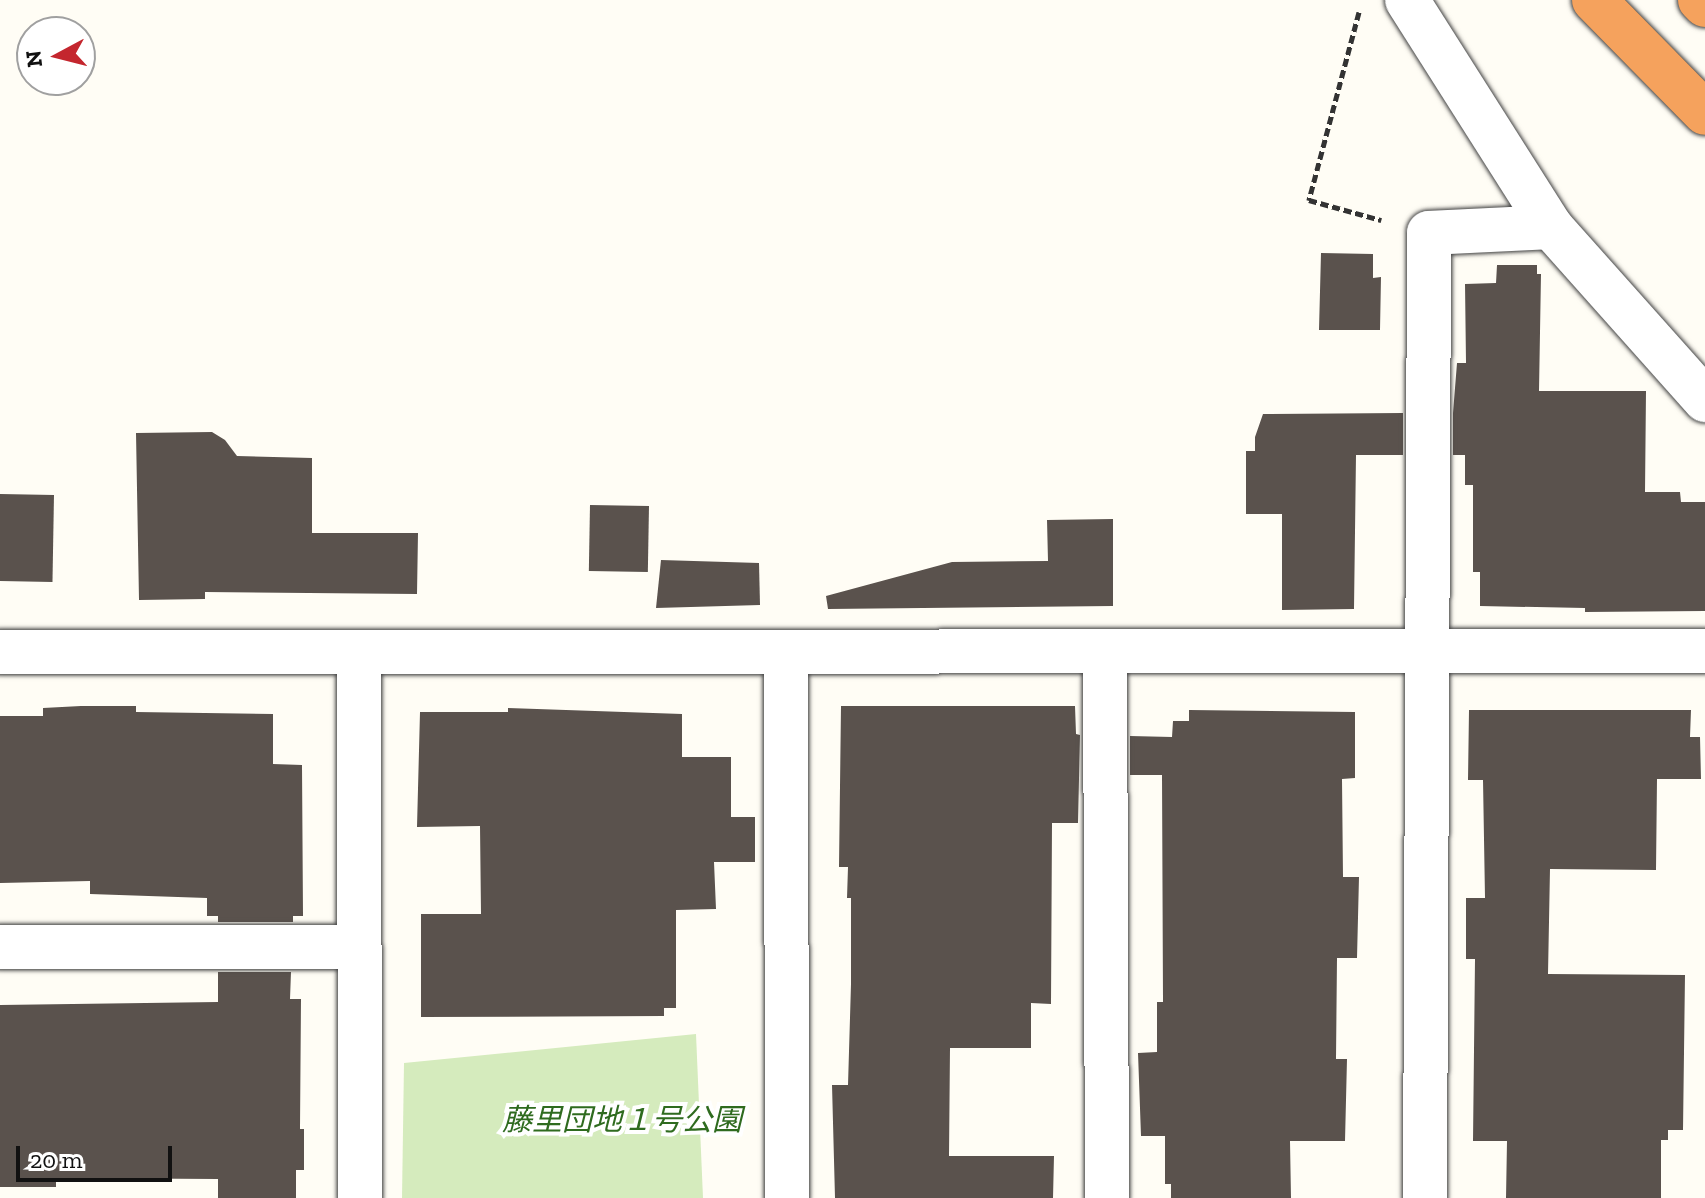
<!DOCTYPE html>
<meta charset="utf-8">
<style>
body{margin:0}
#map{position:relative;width:1705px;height:1198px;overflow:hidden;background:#fffdf5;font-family:"Zilla Slab","Noto Sans JP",serif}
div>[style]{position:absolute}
.green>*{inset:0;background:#d5ebbd}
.building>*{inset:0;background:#5a524d;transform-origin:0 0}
.path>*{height:5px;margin-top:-2.5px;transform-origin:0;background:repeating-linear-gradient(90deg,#333 0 8px,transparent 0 12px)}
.roads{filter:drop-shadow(0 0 2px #444) drop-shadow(0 0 2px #444)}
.minor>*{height:44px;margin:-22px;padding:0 22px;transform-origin:22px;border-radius:22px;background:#fff}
.motorway>*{height:44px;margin:-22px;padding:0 22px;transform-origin:22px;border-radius:22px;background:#f5a25d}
span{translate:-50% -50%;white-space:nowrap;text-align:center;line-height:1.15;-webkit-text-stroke:8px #fff;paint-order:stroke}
.park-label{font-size:30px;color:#2f6b1f;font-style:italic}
.north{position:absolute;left:16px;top:16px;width:80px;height:80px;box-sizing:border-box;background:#fff;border:2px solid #a0a0a0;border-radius:50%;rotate:263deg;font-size:22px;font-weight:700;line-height:32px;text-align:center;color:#111}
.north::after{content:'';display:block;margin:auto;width:28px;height:36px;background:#c4262e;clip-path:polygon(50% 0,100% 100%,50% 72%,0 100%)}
.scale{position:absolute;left:16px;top:1146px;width:156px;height:36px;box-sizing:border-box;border:4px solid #111;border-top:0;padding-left:10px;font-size:24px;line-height:28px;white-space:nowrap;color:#111;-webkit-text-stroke:6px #fff;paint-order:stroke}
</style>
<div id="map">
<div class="green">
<div style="clip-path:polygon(696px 1034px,703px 1198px,402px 1198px,404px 1063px)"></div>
</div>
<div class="building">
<div style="clip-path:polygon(1321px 253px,1373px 254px,1373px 278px,1381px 277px,1380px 330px,1319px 330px)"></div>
<div style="clip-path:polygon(1497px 265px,1537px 265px,1537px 274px,1541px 274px,1539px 391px,1646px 391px,1645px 492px,1680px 492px,1681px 502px,1705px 502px,1705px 611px,1585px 612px,1585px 608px,1480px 606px,1480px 572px,1473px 572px,1473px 485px,1465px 485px,1465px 455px,1453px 455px,1453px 413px,1457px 363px,1466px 363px,1465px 284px,1496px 283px)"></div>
<div style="clip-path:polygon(1403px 413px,1403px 455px,1356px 455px,1354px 609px,1282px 610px,1282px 514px,1246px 514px,1246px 451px,1255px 451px,1255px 437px,1263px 414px)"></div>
<div style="clip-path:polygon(212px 432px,225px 440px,237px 456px,312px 458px,312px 533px,418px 533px,417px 594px,205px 592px,205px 599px,139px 600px,136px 433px)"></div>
<div style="left:0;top:494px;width:54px;height:87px;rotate:1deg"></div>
<div style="left:590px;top:505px;width:59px;height:66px;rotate:1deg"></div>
<div style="clip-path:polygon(1113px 519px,1113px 606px,828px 609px,826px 596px,952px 562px,1048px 561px,1047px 520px)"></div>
<div style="clip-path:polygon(661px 560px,759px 563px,760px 605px,656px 608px)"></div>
<div style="clip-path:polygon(81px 706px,136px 706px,136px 712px,273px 714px,273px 764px,302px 765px,303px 916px,293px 916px,293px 922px,218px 922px,218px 916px,207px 916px,207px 898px,90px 894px,90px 881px,0 883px,0 716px,43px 716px,43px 708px)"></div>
<div style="clip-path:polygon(841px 706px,1075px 706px,1076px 734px,1080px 735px,1078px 823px,1052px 823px,1051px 1004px,1031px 1003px,1031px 1048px,950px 1048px,949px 1156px,1054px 1156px,1053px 1198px,835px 1198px,832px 1085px,848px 1085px,851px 984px,851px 898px,847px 898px,848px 867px,839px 867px)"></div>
<div style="clip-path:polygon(508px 708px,682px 714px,682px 757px,731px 757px,731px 817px,755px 817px,755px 862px,714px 862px,716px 909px,676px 910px,676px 1008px,664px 1008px,664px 1016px,421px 1017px,421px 914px,481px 914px,480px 826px,417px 827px,420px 712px,508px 712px)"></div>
<div style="clip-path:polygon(1189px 710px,1355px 712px,1355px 778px,1342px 779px,1343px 877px,1359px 877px,1357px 958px,1337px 958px,1336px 1059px,1347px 1059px,1345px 1141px,1290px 1141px,1291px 1198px,1171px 1198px,1171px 1184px,1165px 1184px,1165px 1136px,1141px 1136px,1138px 1053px,1157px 1052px,1157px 1002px,1163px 1002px,1162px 775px,1130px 775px,1130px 736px,1172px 737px,1173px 721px,1189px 721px)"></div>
<div style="clip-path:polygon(1469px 710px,1691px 710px,1690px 737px,1700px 737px,1701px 779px,1657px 779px,1656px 870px,1550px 869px,1548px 974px,1685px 975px,1683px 1130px,1668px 1130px,1668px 1140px,1661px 1140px,1661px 1198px,1506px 1198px,1507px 1141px,1473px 1141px,1475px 959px,1466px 959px,1466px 898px,1485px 898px,1483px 780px,1468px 780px)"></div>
<div style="clip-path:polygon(218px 972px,291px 972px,290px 999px,301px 999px,300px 1129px,304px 1129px,304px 1170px,296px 1170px,296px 1198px,218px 1198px,218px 1179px,56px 1178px,56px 1187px,0 1187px,0 1005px,218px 1002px)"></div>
</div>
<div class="path">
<div style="left:1359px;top:12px;width:195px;rotate:104.9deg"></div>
<div style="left:1309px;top:200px;width:75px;rotate:15.5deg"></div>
</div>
<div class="roads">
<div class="minor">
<div style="left:1407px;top:0;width:269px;rotate:57.6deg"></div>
<div style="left:1551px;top:227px;width:232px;rotate:48.3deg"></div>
<div style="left:0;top:652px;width:1705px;rotate:-0.03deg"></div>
<div style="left:359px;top:652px;width:546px;rotate:89.9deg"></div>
<div style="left:786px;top:652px;width:546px;rotate:89.9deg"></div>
<div style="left:1105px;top:652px;width:546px;rotate:89.79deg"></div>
<div style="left:0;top:947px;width:359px"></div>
<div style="left:1425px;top:1198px;width:965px;rotate:-89.76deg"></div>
<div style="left:1429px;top:233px;width:122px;rotate:-2.8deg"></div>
</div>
<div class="motorway">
<div style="left:1594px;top:0;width:158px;rotate:45.5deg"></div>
<div style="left:1700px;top:0;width:7px;rotate:45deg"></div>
</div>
</div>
<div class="park-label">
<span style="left:622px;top:1120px">藤里団地１号公園</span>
</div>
<div class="north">N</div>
<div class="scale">20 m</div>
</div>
